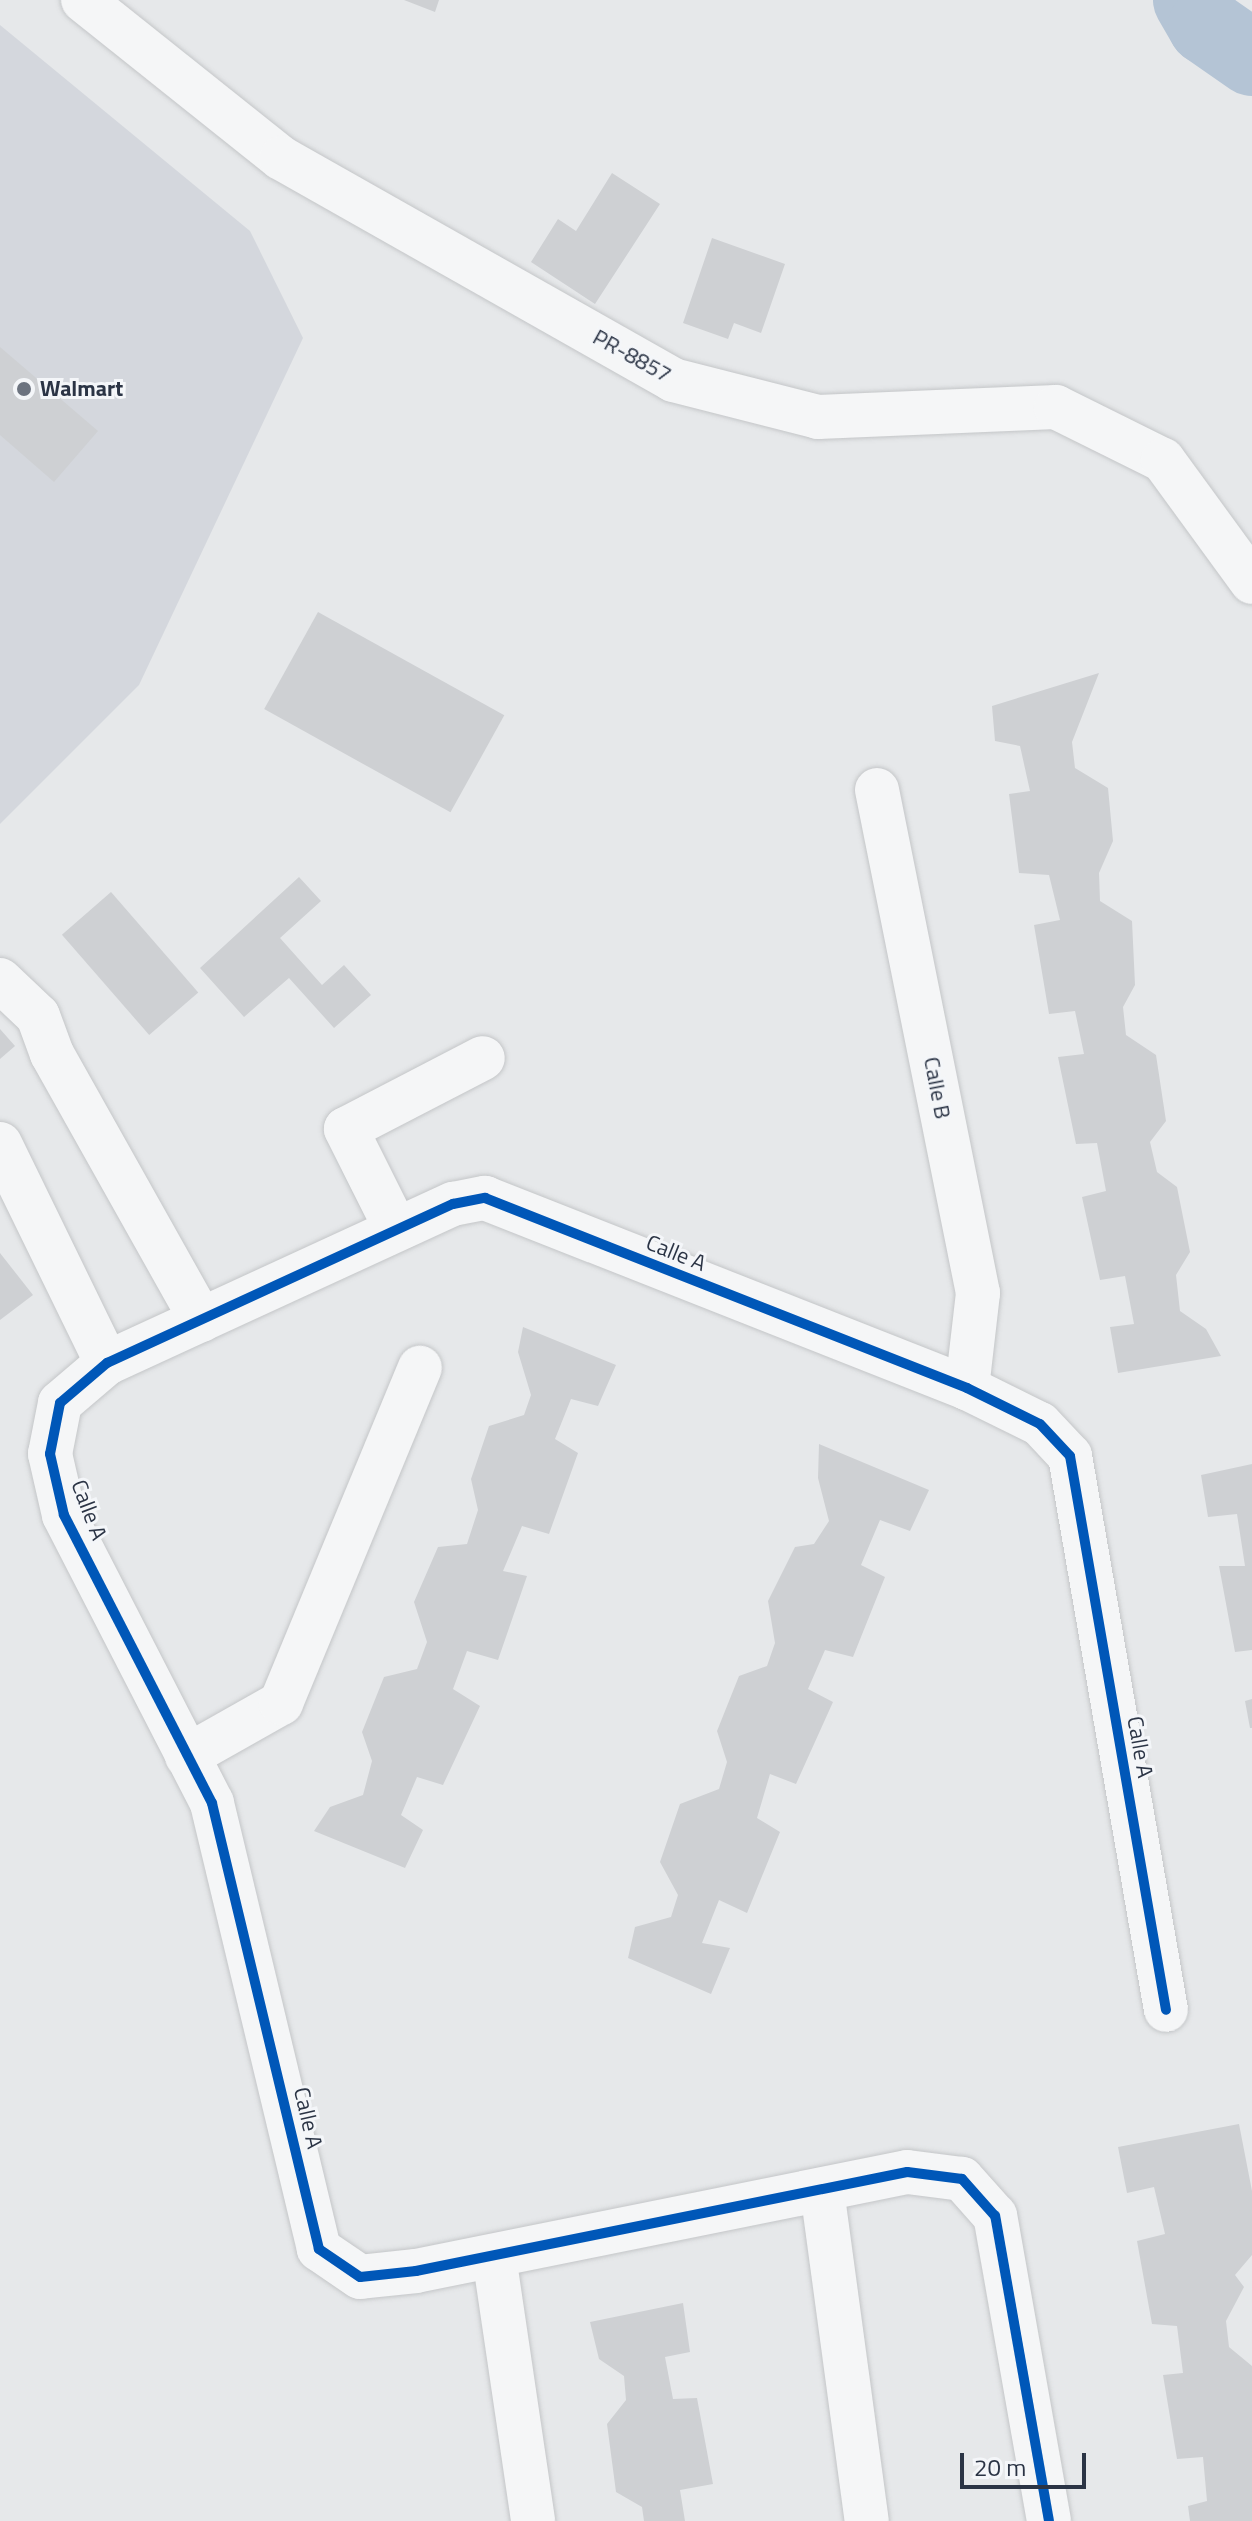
<!DOCTYPE html>
<style>
body{margin:0}
#map{position:relative;width:1252px;height:2521px;overflow:hidden;background:#e6e8ea;font-family:"Titillium Web",sans-serif}
div>[style]{position:absolute}
.built>*{inset:0;background:#d4d7dd}
.river>*{height:76px;margin:-38px;padding:0 38px;transform-origin:38px;border-radius:38px;background:#b4c4d5}
.building>*{inset:0;background:#ced0d3;transform-origin:0 0}
.roads{filter:drop-shadow(0 0 2px #c4c6c8) drop-shadow(0 0 2px #c4c6c8)}
.minor>*{height:44px;margin:-22px;padding:0 22px;transform-origin:22px;border-radius:22px;background:#f5f6f7}
.cycleway>*{height:10px;margin:-5px;padding:0 5px;transform-origin:5px;border-radius:5px;background:#0057b8}
.dots>*{width:22px;height:22px;translate:-50% -50%;box-sizing:border-box;border:4px solid #f4f6f9;border-radius:50%}
span{translate:-50% -50%;white-space:nowrap;text-align:center;line-height:1.15;-webkit-text-stroke:6px #f4f6f9;paint-order:stroke}
.street-label{font-size:22px;color:#2b3445}
.poi-label{font-size:22px;color:#2b3445;font-weight:700}
.left{translate:0 -50%;text-align:left}
.scale{position:absolute;left:960px;top:2453px;width:126px;height:36px;box-sizing:border-box;border:4px solid #2b3445;border-top:0;padding-left:10px;font-size:24px;line-height:28px;white-space:nowrap;color:#2b3445;-webkit-text-stroke:6px #f4f6f9;paint-order:stroke}
</style>
<div id="map">
<div class="built">
<div style="clip-path:polygon(0 25px,250px 231px,303px 338px,139px 685px,0 824px)"></div>
</div>
<div class="river">
<div style="left:1191px;top:0;width:30px;rotate:60deg"></div>
<div style="left:1206px;top:26px;width:56px;rotate:34.8deg"></div>
</div>
<div class="building">
<div style="clip-path:polygon(404px 0,439px 0,435px 12px)"></div>
<div style="clip-path:polygon(612px 173px,660px 204px,595px 304px,531px 262px,558px 219px,576px 231px)"></div>
<div style="clip-path:polygon(712px 238px,785px 264px,761px 333px,734px 323px,728px 339px,683px 323px)"></div>
<div style="clip-path:polygon(0 347px,98px 431px,54px 482px,0 435px)"></div>
<div style="left:318px;top:612px;width:213px;height:111px;rotate:29deg"></div>
<div style="clip-path:polygon(1099px 673px,1072px 742px,1075px 768px,1108px 788px,1113px 841px,1099px 873px,1100px 901px,1132px 921px,1135px 985px,1123px 1007px,1126px 1035px,1156px 1055px,1166px 1121px,1150px 1142px,1157px 1172px,1177px 1187px,1190px 1252px,1176px 1275px,1180px 1311px,1206px 1329px,1221px 1356px,1118px 1373px,1110px 1327px,1134px 1324px,1125px 1276px,1100px 1280px,1082px 1197px,1106px 1191px,1097px 1143px,1076px 1144px,1058px 1057px,1084px 1054px,1075px 1011px,1049px 1014px,1034px 925px,1060px 920px,1049px 875px,1019px 873px,1009px 794px,1030px 791px,1020px 746px,995px 741px,992px 706px)"></div>
<div style="clip-path:polygon(299px 877px,321px 901px,280px 938px,322px 985px,344px 965px,371px 995px,334px 1028px,289px 978px,244px 1017px,200px 968px)"></div>
<div style="left:111px;top:892px;width:133px;height:65px;rotate:49deg"></div>
<div style="clip-path:polygon(0 1029px,15px 1046px,0 1059px)"></div>
<div style="clip-path:polygon(0 1253px,33px 1295px,0 1320px)"></div>
<div style="clip-path:polygon(523px 1327px,616px 1365px,598px 1406px,571px 1399px,555px 1439px,578px 1453px,549px 1534px,522px 1526px,503px 1571px,527px 1576px,498px 1660px,467px 1651px,453px 1689px,480px 1706px,443px 1785px,417px 1777px,401px 1815px,423px 1830px,405px 1868px,314px 1831px,330px 1807px,363px 1795px,372px 1761px,362px 1732px,384px 1677px,417px 1669px,427px 1642px,414px 1602px,438px 1547px,467px 1544px,478px 1510px,471px 1479px,489px 1426px,524px 1415px,531px 1395px,518px 1352px)"></div>
<div style="clip-path:polygon(819px 1444px,929px 1490px,910px 1531px,880px 1520px,861px 1565px,885px 1577px,853px 1657px,825px 1650px,808px 1689px,833px 1702px,796px 1784px,770px 1774px,757px 1818px,780px 1832px,747px 1913px,719px 1900px,702px 1943px,730px 1948px,711px 1994px,628px 1958px,635px 1927px,671px 1917px,678px 1895px,660px 1862px,680px 1804px,719px 1789px,727px 1762px,717px 1731px,739px 1676px,767px 1666px,775px 1643px,768px 1601px,795px 1547px,814px 1544px,829px 1521px,818px 1478px)"></div>
<div style="clip-path:polygon(1252px 1464px,1252px 1650px,1235px 1652px,1219px 1566px,1245px 1566px,1237px 1514px,1208px 1517px,1201px 1475px)"></div>
<div style="clip-path:polygon(1252px 1699px,1252px 1728px,1250px 1728px,1245px 1701px)"></div>
<div style="clip-path:polygon(1239px 2124px,1252px 2191px,1252px 2255px,1235px 2275px,1244px 2287px,1226px 2321px,1229px 2347px,1252px 2366px,1252px 2521px,1190px 2521px,1188px 2506px,1207px 2501px,1203px 2457px,1177px 2459px,1163px 2375px,1183px 2373px,1177px 2326px,1152px 2324px,1137px 2241px,1165px 2234px,1154px 2187px,1127px 2193px,1118px 2147px)"></div>
<div style="clip-path:polygon(683px 2303px,690px 2352px,665px 2357px,673px 2399px,697px 2398px,713px 2484px,680px 2490px,685px 2521px,644px 2521px,642px 2507px,616px 2492px,607px 2424px,626px 2400px,624px 2376px,599px 2359px,590px 2322px)"></div>
</div>
<div class="roads">
<div class="minor">
<div style="left:83px;top:0;width:253px;rotate:38.6deg"></div>
<div style="left:281px;top:158px;width:450px;rotate:29.5deg"></div>
<div style="left:673px;top:380px;width:150px;rotate:14.3deg"></div>
<div style="left:818px;top:417px;width:238px;rotate:-2.4deg"></div>
<div style="left:1056px;top:407px;width:119px;rotate:26.4deg"></div>
<div style="left:1163px;top:460px;width:151px;rotate:53.9deg"></div>
<div style="left:877px;top:790px;width:513px;rotate:78.65deg"></div>
<div style="left:978px;top:1293px;width:96px;rotate:96.6deg"></div>
<div style="left:0;top:980px;width:52px;rotate:43.5deg"></div>
<div style="left:38px;top:1016px;width:40px;rotate:69.8deg"></div>
<div style="left:52px;top:1054px;width:305px;rotate:60.7deg"></div>
<div style="left:0;top:1144px;width:244px;rotate:64deg"></div>
<div style="left:396px;top:1229px;width:112px;rotate:-116.6deg"></div>
<div style="left:346px;top:1129px;width:154px;rotate:-27.4deg"></div>
<div style="left:187px;top:1756px;width:108px;rotate:-29.4deg"></div>
<div style="left:281px;top:1703px;width:363px;rotate:-67.5deg"></div>
<div style="left:822px;top:2190px;width:334px;rotate:82.3deg"></div>
<div style="left:494px;top:2256px;width:268px;rotate:81.6deg"></div>
<div style="left:1049px;top:2521px;width:310px;rotate:-100deg"></div>
<div style="left:995px;top:2216px;width:50px;rotate:-131.7deg"></div>
<div style="left:962px;top:2179px;width:55px;rotate:-172.7deg"></div>
<div style="left:907px;top:2172px;width:501px;rotate:168.6deg"></div>
<div style="left:416px;top:2271px;width:56px;rotate:173.9deg"></div>
<div style="left:360px;top:2277px;width:50px;rotate:-145.7deg"></div>
<div style="left:319px;top:2249px;width:459px;rotate:-103.5deg"></div>
<div style="left:212px;top:1803px;width:324px;rotate:-117.2deg"></div>
<div style="left:64px;top:1515px;width:63px;rotate:-102.9deg"></div>
<div style="left:50px;top:1454px;width:52px;rotate:-78.9deg"></div>
<div style="left:60px;top:1403px;width:62px;rotate:-40.4deg"></div>
<div style="left:107px;top:1363px;width:381px;rotate:-24.7deg"></div>
<div style="left:453px;top:1204px;width:33px;rotate:-11deg"></div>
<div style="left:485px;top:1198px;width:518px;rotate:21.51deg"></div>
<div style="left:967px;top:1388px;width:81px;rotate:26.3deg"></div>
<div style="left:1040px;top:1424px;width:44px;rotate:46.8deg"></div>
<div style="left:1070px;top:1456px;width:562px;rotate:80.17deg"></div>
</div>
</div>
<div class="cycleway">
<div style="left:1049px;top:2521px;width:310px;rotate:-100deg"></div>
<div style="left:995px;top:2216px;width:50px;rotate:-131.7deg"></div>
<div style="left:962px;top:2179px;width:55px;rotate:-172.7deg"></div>
<div style="left:907px;top:2172px;width:501px;rotate:168.6deg"></div>
<div style="left:416px;top:2271px;width:56px;rotate:173.9deg"></div>
<div style="left:360px;top:2277px;width:50px;rotate:-145.7deg"></div>
<div style="left:319px;top:2249px;width:459px;rotate:-103.5deg"></div>
<div style="left:212px;top:1803px;width:324px;rotate:-117.2deg"></div>
<div style="left:64px;top:1515px;width:63px;rotate:-102.9deg"></div>
<div style="left:50px;top:1454px;width:52px;rotate:-78.9deg"></div>
<div style="left:60px;top:1403px;width:62px;rotate:-40.4deg"></div>
<div style="left:107px;top:1363px;width:381px;rotate:-24.7deg"></div>
<div style="left:453px;top:1204px;width:33px;rotate:-11deg"></div>
<div style="left:485px;top:1198px;width:518px;rotate:21.51deg"></div>
<div style="left:967px;top:1388px;width:81px;rotate:26.3deg"></div>
<div style="left:1040px;top:1424px;width:44px;rotate:46.8deg"></div>
<div style="left:1070px;top:1456px;width:562px;rotate:80.17deg"></div>
</div>
<div class="dots">
<div style="left:24px;top:389px;background:#6c737f"></div>
</div>
<div class="street-label">
<span style="left:632px;top:356px;rotate:29deg">PR-8857</span>
<span style="left:937px;top:1088px;rotate:79deg">Calle B</span>
<span style="left:676px;top:1253px;rotate:22deg">Calle A</span>
<span style="left:89px;top:1510px;rotate:69deg">Calle A</span>
<span style="left:1140px;top:1747px;rotate:80deg">Calle A</span>
<span style="left:308px;top:2118px;rotate:77deg">Calle A</span>
</div>
<div class="poi-label">
<span class="left" style="left:40px;top:389px">Walmart</span>
</div>
<div class="scale">20 m</div>
</div>
